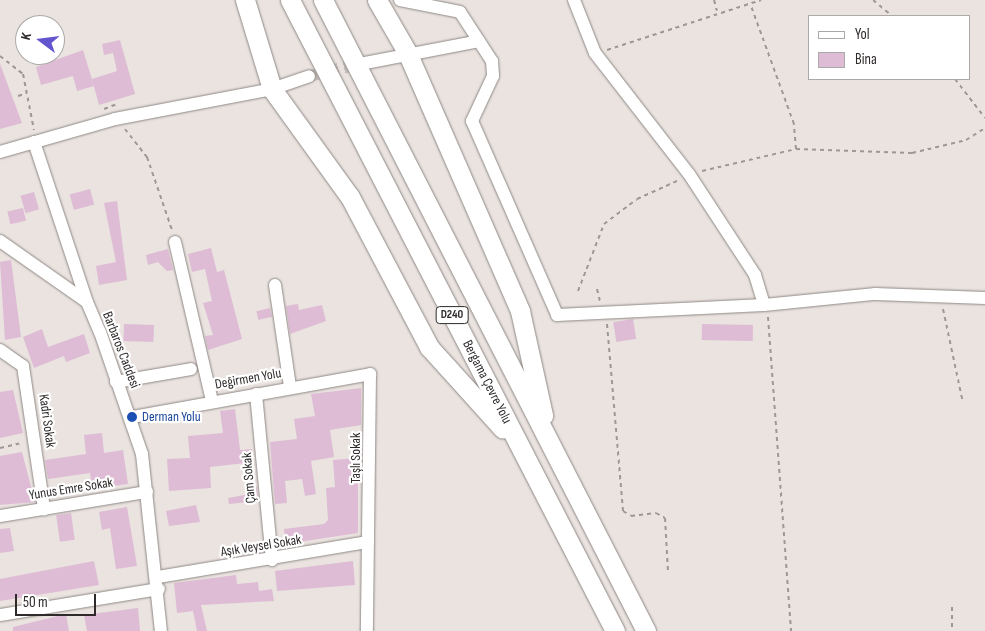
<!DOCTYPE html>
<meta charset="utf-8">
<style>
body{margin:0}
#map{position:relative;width:985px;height:631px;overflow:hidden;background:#eae3df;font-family:"Sofia Sans Condensed",sans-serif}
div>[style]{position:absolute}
.building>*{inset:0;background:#debcd5;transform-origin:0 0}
.minor-tunnel>*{height:12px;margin-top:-6px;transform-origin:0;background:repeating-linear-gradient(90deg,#c4bebb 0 12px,transparent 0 18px)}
.path>*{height:2px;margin-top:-1px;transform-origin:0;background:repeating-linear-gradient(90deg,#9d9895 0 4px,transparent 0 8px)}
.roads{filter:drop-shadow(0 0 1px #8e8885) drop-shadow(0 0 1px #8e8885)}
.minor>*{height:12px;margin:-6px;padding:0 6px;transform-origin:6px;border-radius:6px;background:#fff}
.highway>*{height:19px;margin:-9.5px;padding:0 9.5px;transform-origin:9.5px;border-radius:9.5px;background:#fff}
.dots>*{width:14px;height:14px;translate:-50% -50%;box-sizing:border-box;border:2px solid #fff;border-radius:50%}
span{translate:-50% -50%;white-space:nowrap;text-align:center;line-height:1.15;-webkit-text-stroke:4.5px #fff;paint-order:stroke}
.shield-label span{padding:1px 4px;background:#fff;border:1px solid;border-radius:4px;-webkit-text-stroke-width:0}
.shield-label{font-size:12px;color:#2d2a29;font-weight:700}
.street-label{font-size:14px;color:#2d2a29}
.transit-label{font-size:14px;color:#164399}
.left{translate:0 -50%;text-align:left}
.legend{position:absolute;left:808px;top:15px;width:162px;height:65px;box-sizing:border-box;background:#fff;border:1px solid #abaaa9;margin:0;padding:6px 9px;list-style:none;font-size:15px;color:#2d2a29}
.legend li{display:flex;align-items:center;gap:10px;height:25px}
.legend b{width:25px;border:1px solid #abaaa9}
.north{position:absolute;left:15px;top:15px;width:50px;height:50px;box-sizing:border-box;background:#fff;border:1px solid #abaaa9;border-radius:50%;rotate:285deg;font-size:14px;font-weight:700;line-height:20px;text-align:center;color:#2d2a29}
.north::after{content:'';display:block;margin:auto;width:18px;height:22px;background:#6255ce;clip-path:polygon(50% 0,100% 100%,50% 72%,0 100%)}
.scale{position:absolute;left:15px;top:594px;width:81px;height:22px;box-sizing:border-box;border:2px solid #2d2a29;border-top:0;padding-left:6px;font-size:15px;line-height:18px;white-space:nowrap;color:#2d2a29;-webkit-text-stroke:4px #fff;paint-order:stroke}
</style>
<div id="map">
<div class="building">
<div style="clip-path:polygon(120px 40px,135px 94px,99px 105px,92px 79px,117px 71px,113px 53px,104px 55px,102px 44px)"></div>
<div style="clip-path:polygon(83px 50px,94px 86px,77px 91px,73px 76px,41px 85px,36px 67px)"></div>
<div style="clip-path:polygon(0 64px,22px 123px,0 129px)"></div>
<div style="left:90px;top:189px;width:16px;height:21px;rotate:75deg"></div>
<div style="left:34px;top:192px;width:18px;height:14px;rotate:74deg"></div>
<div style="clip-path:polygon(117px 201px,127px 280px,99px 285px,96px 266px,116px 262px,104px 203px)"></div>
<div style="left:23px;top:208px;width:13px;height:16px;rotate:77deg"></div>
<div style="clip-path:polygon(211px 248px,217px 272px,224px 270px,242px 339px,208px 350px,205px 336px,213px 335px,203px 303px,212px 301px,205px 269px,192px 272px,188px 254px)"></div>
<div style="clip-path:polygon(168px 249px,173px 270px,167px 271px,158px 262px,148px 265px,146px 255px)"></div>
<div style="clip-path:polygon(11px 260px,21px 337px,5px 340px,0 262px)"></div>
<div style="clip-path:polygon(298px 304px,299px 310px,322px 305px,326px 321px,290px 334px,286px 306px)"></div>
<div style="left:270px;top:308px;width:9px;height:14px;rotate:77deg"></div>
<div style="left:633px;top:319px;width:20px;height:20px;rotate:81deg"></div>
<div style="left:124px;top:324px;width:30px;height:17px;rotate:2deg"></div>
<div style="left:702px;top:324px;width:51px;height:16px;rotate:1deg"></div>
<div style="clip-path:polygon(42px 329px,48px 347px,84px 334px,90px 353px,66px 362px,64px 356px,34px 368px,23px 337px)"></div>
<div style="clip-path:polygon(361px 388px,361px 425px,330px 430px,334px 457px,311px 461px,316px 494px,305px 496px,302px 479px,285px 481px,287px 503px,275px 504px,270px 442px,297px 439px,294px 419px,315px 416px,311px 394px)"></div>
<div style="clip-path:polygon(13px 390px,23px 433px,0 438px,0 392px)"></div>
<div style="clip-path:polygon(235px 409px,240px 450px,252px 449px,254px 462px,210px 467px,211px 488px,169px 491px,167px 459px,190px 458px,188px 436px,223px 433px,220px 411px)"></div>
<div style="clip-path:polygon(102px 433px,104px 453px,123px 450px,128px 484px,92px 489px,90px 473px,48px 479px,45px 460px,86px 454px,84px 435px)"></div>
<div style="clip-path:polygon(22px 452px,35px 502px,0 505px,0 456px)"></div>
<div style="clip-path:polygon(358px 458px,358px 533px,286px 544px,284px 529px,324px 524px,328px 520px,326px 488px,335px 487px,333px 460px)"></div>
<div style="clip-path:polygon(249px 487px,257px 487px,258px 501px,229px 504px,228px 498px,250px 494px)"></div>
<div style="clip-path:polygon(196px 505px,200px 522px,169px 526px,166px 511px)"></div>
<div style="clip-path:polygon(127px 507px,137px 566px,116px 569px,110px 528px,102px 530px,99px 512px)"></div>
<div style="left:71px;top:513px;width:27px;height:15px;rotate:82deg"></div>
<div style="clip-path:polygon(10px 528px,14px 551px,0 553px,0 529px)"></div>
<div style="clip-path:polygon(94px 561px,99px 585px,0 601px,0 579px)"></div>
<div style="clip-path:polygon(353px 561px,355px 585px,277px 591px,275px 571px)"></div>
<div style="clip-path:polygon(236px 575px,237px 584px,258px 582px,259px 591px,272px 589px,274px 601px,201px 605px,207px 631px,197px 631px,193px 611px,177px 613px,174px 583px)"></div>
<div style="clip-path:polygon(138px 608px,140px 631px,87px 631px,84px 615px)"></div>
<div style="clip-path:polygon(66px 614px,69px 631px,13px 631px,13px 627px)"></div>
</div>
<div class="minor-tunnel">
<div style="left:309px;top:76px;width:56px;rotate:-13.5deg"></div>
</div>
<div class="path">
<div style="left:714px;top:0;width:11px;rotate:75deg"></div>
<div style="left:873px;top:0;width:25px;rotate:40deg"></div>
<div style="left:607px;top:50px;width:162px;rotate:-18deg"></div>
<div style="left:0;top:56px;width:29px;rotate:38deg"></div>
<div style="left:23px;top:74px;width:57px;rotate:78.9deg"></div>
<div style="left:955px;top:79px;width:49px;rotate:52.4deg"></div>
<div style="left:18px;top:96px;width:9px;rotate:-18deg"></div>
<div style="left:104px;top:109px;width:14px;rotate:-21deg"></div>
<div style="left:125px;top:129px;width:36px;rotate:52deg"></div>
<div style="left:147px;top:157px;width:77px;rotate:71.1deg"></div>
<div style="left:796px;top:149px;width:116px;rotate:2deg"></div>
<div style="left:912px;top:153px;width:56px;rotate:-13.5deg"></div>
<div style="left:966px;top:140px;width:22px;rotate:-32deg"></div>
<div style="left:702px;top:171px;width:97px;rotate:-13.2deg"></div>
<div style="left:796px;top:149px;width:25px;rotate:-95deg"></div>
<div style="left:794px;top:124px;width:126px;rotate:-110deg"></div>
<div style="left:597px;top:289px;width:12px;rotate:76deg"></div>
<div style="left:578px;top:291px;width:72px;rotate:-68.8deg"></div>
<div style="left:604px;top:224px;width:41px;rotate:-37.1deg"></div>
<div style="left:637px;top:199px;width:46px;rotate:-24.3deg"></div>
<div style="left:943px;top:309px;width:96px;rotate:78deg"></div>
<div style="left:768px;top:317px;width:315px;rotate:85.8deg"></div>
<div style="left:607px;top:324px;width:188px;rotate:85.1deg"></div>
<div style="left:623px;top:511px;width:9px;rotate:32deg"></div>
<div style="left:631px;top:516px;width:25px;rotate:-7deg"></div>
<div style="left:656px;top:513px;width:10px;rotate:29deg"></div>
<div style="left:665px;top:518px;width:53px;rotate:86.8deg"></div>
<div style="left:0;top:448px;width:23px;rotate:-13deg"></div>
<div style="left:952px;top:607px;width:24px;rotate:90deg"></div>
</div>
<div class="roads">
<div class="minor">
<div style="left:400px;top:0;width:61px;rotate:11.3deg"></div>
<div style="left:460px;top:12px;width:59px;rotate:56.9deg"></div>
<div style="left:492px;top:61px;width:15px;rotate:86deg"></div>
<div style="left:493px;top:76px;width:50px;rotate:115deg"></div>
<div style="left:472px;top:121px;width:212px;rotate:66.3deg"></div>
<div style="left:557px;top:315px;width:207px;rotate:-2.8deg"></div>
<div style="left:764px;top:305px;width:112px;rotate:-5.7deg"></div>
<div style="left:875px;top:294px;width:110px;rotate:2.1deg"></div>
<div style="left:574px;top:0;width:57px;rotate:68.4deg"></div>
<div style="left:595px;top:53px;width:153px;rotate:52.2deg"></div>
<div style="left:689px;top:174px;width:121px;rotate:56.8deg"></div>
<div style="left:755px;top:275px;width:31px;rotate:73deg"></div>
<div style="left:365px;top:63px;width:116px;rotate:-10.9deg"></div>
<div style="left:34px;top:142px;width:169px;rotate:71.7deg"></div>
<div style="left:0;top:152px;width:120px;rotate:-16deg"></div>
<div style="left:115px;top:119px;width:160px;rotate:-10.8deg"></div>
<div style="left:272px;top:89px;width:39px;rotate:-19deg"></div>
<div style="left:0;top:241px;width:106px;rotate:35deg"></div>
<div style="left:87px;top:302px;width:33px;rotate:67deg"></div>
<div style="left:100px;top:332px;width:129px;rotate:71deg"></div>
<div style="left:142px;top:454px;width:178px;rotate:83.9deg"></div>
<div style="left:175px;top:242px;width:163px;rotate:76.9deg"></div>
<div style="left:275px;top:285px;width:103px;rotate:81.6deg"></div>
<div style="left:0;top:350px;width:28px;rotate:35deg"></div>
<div style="left:23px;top:366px;width:145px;rotate:81.6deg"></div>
<div style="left:116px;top:382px;width:76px;rotate:-9.8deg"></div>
<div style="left:256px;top:394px;width:167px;rotate:84.5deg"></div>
<div style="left:132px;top:417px;width:242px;rotate:-10.2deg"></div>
<div style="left:370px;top:374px;width:257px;rotate:90.7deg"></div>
<div style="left:0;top:516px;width:149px;rotate:-9.3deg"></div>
<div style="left:158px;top:577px;width:213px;rotate:-9.5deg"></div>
<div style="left:0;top:615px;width:161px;rotate:-9.3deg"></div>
</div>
<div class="highway">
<div style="left:245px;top:0;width:93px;rotate:73.1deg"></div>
<div style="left:272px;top:89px;width:133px;rotate:54.2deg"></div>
<div style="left:350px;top:197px;width:170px;rotate:62.2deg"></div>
<div style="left:429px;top:347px;width:110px;rotate:47.9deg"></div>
<div style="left:290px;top:0;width:710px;rotate:62.75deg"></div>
<div style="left:323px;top:0;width:709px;rotate:62.89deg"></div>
<div style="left:377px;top:0;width:60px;rotate:60deg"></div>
<div style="left:407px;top:52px;width:283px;rotate:66.4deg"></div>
<div style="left:520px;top:311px;width:107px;rotate:77.5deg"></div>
</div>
</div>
<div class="dots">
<div style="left:132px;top:417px;background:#1a4fb4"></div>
</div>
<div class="shield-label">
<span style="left:452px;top:315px">D240</span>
</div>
<div class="street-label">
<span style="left:121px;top:350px;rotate:69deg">Barbaros Caddesi</span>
<span style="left:248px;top:379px;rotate:-10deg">Değirmen Yolu</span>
<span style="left:487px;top:382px;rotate:63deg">Bergama Çevre Yolu</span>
<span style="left:47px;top:421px;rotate:82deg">Kadri Sokak</span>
<span style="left:356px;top:458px;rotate:-90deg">Taşlı Sokak</span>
<span style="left:249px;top:478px;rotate:-95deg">Çam Sokak</span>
<span style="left:71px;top:489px;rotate:-9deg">Yunus Emre Sokak</span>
<span style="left:261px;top:546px;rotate:-9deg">Aşık Veysel Sokak</span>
</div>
<div class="transit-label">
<span class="left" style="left:142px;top:417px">Derman Yolu</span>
</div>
<ul class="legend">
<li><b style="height:6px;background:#fff"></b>Yol</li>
<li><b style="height:14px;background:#debcd5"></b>Bina</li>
</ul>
<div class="north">K</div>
<div class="scale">50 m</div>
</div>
